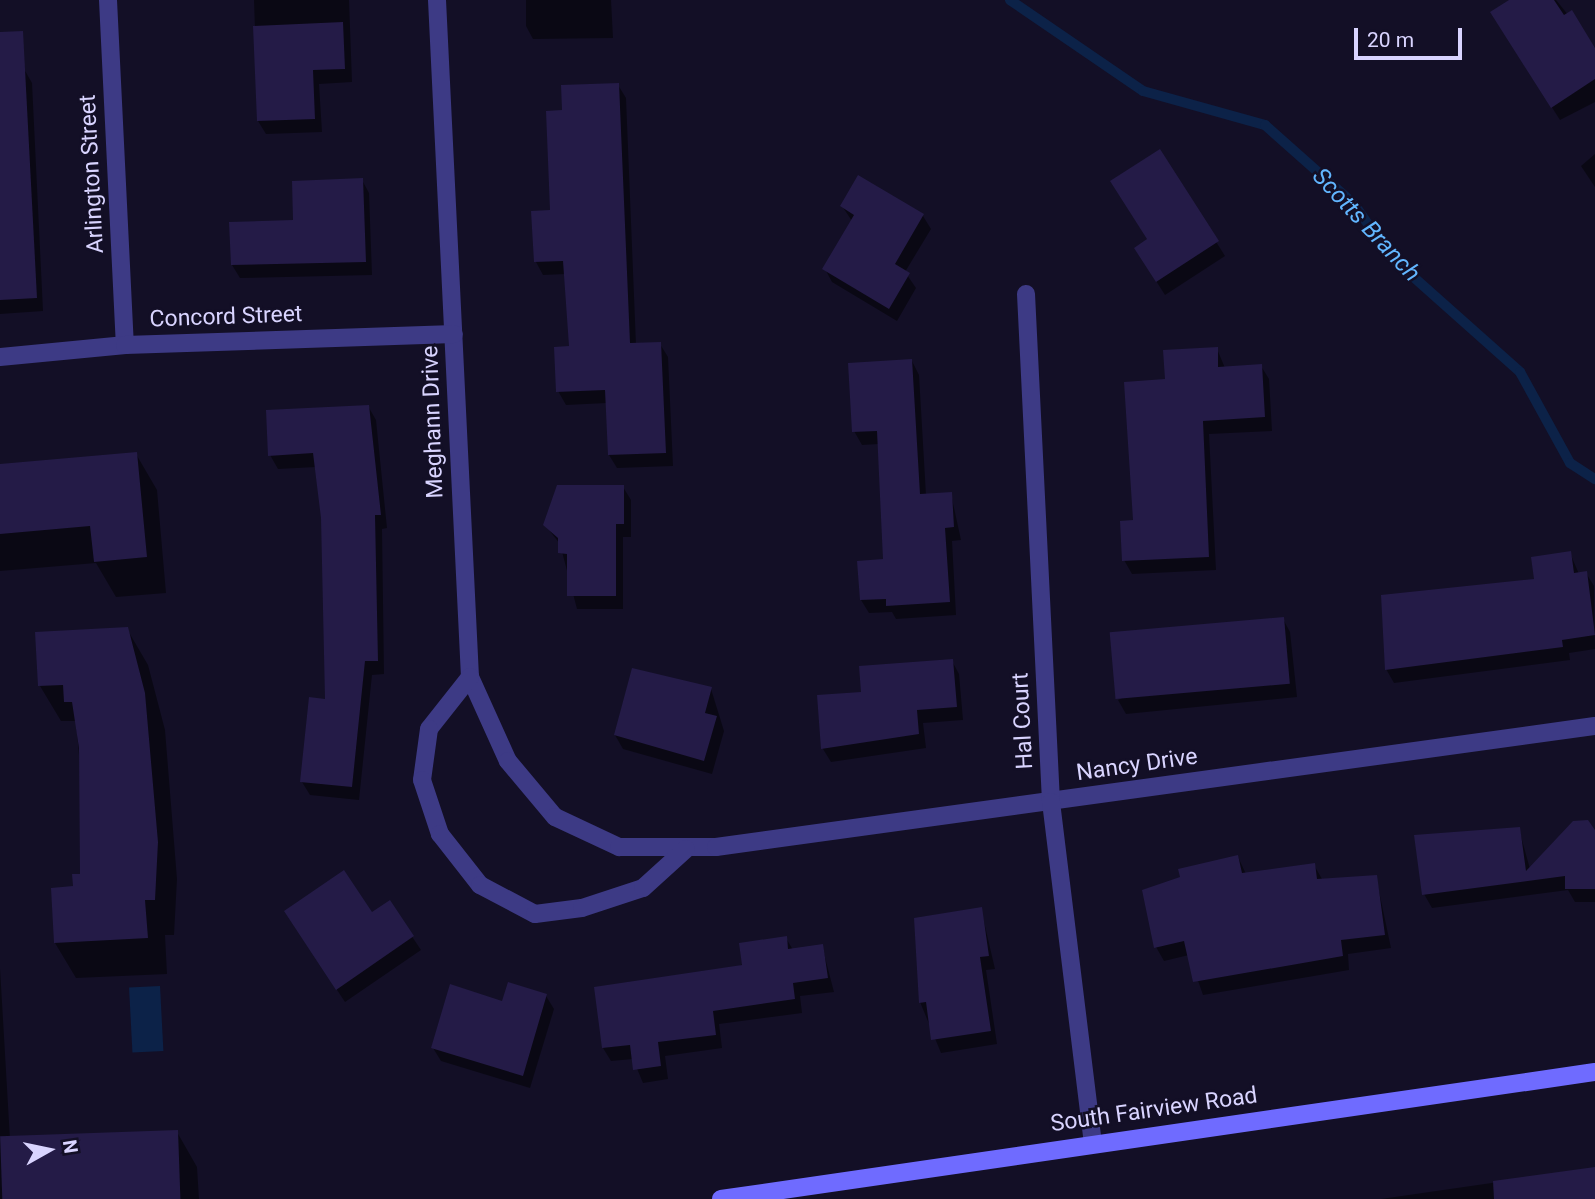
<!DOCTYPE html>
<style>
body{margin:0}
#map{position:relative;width:1595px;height:1199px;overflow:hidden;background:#130f26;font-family:Roboto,sans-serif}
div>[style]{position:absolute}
.water>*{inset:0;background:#0c2248;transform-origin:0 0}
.shadow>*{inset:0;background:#0007}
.stream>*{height:10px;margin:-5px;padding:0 5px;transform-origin:5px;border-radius:5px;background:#0c2248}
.building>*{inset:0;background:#241b47;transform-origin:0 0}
.street>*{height:18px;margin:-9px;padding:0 9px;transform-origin:9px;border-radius:9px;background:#3d3a85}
.secondary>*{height:18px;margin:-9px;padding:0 9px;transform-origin:9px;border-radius:9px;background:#6f6bff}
span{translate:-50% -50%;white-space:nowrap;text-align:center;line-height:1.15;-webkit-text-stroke:5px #130f26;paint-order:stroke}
.street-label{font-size:23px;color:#d9d4ff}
.water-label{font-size:24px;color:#62b6ff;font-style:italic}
.north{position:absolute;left:14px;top:1115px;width:70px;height:70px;-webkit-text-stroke:5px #130f26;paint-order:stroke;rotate:81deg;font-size:19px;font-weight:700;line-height:28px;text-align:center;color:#d9d4ff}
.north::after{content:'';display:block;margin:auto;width:24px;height:32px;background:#d9d4ff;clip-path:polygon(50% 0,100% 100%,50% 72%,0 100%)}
.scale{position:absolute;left:1354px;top:28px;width:108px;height:32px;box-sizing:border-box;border:4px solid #d9d4ff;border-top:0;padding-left:9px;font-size:21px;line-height:24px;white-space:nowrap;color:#d9d4ff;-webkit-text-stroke:5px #130f26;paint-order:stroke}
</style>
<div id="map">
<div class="water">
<div style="left:160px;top:986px;width:65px;height:31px;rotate:87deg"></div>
</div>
<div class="shadow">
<div style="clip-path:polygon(254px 0,349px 0,352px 82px,319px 84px,322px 132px,266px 134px,258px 121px)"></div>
<div style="clip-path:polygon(526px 0,611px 0,613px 38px,533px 39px,526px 26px)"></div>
<div style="clip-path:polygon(1512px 0,1556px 0,1595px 48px,1595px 102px,1560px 120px,1500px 26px)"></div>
<div style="clip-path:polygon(24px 69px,32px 83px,43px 311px,0 314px,0 71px)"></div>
<div style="clip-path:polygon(618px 85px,626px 98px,636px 345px,660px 344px,668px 357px,673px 466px,617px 468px,609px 455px,607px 403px,566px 405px,558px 391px,571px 348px,566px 274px,543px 275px,536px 262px,552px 212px,564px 112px)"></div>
<div style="clip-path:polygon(1159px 151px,1225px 256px,1165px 295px,1144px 262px)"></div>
<div style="clip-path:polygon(1595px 154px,1595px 187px,1581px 166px)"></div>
<div style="clip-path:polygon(362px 180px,369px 193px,372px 275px,240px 278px,232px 265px)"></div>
<div style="clip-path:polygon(842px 206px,923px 216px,931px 229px,905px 272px,916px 288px,897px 321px,832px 282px,825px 269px,852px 221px)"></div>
<div style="clip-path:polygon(1217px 349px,1225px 368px,1261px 366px,1269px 379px,1272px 431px,1209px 434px,1216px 570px,1132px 574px,1124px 560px,1135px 522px)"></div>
<div style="clip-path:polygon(912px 361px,919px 375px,926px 495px,951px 494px,961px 540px,952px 541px,956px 615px,896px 619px,892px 612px,869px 613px,861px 600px,885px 561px,879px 444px,862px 445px,854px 431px)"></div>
<div style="clip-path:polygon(368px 406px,376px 420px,387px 528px,382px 529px,384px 674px,372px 675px,359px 800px,310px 795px,302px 782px,327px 701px,322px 518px,316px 467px,278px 469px,270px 455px)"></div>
<div style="clip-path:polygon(136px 454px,157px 490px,166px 593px,116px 597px,96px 563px,0 571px,0 466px)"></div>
<div style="clip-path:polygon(623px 487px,631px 500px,631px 537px,623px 537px,623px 609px,577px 609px,560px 544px,545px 525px)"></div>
<div style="clip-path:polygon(1570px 553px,1579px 574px,1586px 573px,1594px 586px,1595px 649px,1569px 653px,1570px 660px,1394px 683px,1386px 669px,1536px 581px)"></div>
<div style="clip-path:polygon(1283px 619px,1290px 632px,1297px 697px,1126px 714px,1118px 700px)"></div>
<div style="clip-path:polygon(127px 629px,148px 665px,165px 730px,177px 879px,174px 935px,165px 935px,167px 974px,76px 978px,55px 943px,81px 876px,85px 823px,76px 721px,61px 721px,40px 686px)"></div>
<div style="clip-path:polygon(952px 661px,959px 674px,963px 720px,923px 723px,926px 748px,831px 762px,823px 749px,819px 697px,863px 693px)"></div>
<div style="clip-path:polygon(711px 689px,724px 731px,712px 774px,623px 749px,615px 735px)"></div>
<div style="clip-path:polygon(1519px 829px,1530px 869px,1595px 833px,1595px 902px,1575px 902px,1568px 890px,1432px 908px,1424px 894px)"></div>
<div style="clip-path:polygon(1238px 857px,1246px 874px,1314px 865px,1322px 879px,1376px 877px,1391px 948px,1348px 954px,1349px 970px,1203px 995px,1189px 955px,1164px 961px,1156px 947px)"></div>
<div style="clip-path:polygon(389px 902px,421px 950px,345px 1002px,294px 925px,371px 915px)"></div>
<div style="clip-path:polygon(981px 909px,995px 969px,986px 970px,997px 1044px,941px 1053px,920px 1002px)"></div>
<div style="clip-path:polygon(786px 938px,793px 950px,822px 946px,834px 992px,800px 996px,802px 1013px,719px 1024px,722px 1048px,665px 1056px,668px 1079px,643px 1083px,633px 1059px,611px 1061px,603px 1048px)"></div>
<div style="clip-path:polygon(0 968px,10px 1139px,177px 1132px,197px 1167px,199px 1199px,0 1199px)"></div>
<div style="clip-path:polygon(546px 996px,554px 1009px,530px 1088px,441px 1061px,433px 1048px,503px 1003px)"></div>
<div style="clip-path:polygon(1595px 1168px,1595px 1199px,1381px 1199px)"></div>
</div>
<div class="stream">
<div style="left:1010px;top:0;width:161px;rotate:34.4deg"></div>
<div style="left:1143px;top:91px;width:127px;rotate:15.6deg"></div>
<div style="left:1265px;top:125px;width:119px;rotate:41.6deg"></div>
<div style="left:1354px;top:204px;width:65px;rotate:55.1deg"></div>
<div style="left:1391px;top:257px;width:173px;rotate:41.7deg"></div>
<div style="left:1520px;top:372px;width:104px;rotate:61.2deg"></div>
<div style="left:1570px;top:463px;width:30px;rotate:33deg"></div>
</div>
<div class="building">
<div style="clip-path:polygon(1509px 0,1554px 0,1564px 15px,1572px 10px,1595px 48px,1595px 79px,1551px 108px,1490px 12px)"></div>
<div style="clip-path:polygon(343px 22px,345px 69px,313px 70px,315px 119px,257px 121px,253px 26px)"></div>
<div style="clip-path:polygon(23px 31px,37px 298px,0 300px,0 32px)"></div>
<div style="clip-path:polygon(619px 83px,630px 343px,661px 342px,666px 453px,608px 455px,605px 390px,556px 392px,554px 347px,569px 346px,563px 261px,534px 262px,531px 211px,550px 210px,546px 111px,562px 110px,561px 85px)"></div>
<div style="clip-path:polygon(1160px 149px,1219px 241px,1156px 282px,1134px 248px,1147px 239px,1110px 181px)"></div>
<div style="clip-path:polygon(858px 175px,924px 214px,895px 264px,910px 273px,889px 309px,822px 269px,854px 215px,840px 206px)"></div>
<div style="clip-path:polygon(363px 178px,366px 262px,231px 265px,229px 222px,293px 220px,292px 181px)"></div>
<div style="clip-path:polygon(1218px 347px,1218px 367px,1262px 364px,1265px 417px,1203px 421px,1209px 557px,1122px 561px,1120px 521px,1133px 520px,1124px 382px,1165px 379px,1163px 350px)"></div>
<div style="clip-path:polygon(912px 359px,920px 494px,952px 492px,954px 527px,945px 528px,950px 602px,886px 606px,886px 599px,860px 600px,857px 561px,883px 559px,880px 496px,877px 431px,852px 432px,848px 363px)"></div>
<div style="clip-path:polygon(369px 405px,381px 515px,375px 515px,378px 661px,365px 661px,352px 787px,300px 782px,309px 697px,325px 699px,321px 518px,313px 453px,268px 456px,266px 410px)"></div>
<div style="clip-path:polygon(137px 452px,147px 557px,94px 562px,90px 526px,0 534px,0 464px)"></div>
<div style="clip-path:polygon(557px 485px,624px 485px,624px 524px,616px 524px,616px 596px,567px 596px,567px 554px,558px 553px,558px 538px,543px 525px)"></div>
<div style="clip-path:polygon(1571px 551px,1574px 573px,1587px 571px,1595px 635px,1562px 640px,1563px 647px,1385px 670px,1381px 595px,1534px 579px,1531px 557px)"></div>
<div style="left:1284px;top:617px;width:67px;height:175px;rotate:85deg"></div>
<div style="clip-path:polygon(128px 627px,145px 693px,158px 842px,155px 900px,145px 900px,148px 938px,54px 943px,51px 888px,73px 886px,72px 874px,80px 874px,79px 748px,72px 702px,64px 702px,63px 685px,38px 686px,35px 632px)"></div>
<div style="clip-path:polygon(953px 659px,957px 707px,917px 710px,919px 734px,821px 749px,817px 695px,861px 692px,859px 666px)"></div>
<div style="clip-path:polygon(632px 668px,712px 687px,705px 713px,717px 716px,704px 761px,614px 735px)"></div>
<div style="clip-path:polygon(1588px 820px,1595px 830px,1595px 889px,1565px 889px,1565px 876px,1422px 895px,1414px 835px,1520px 827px,1526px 871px,1573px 821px)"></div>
<div style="clip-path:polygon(1238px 855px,1242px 873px,1315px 863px,1317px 879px,1377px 875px,1385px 935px,1341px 940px,1343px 956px,1193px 982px,1184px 941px,1154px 948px,1142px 890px,1180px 877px,1178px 869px)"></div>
<div style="clip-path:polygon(344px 870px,372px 912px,390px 900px,414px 936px,336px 990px,284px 911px)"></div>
<div style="clip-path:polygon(982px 907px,989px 956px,980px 957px,991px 1031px,931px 1040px,926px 1002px,919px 1003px,914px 918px)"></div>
<div style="clip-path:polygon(787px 936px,788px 949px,823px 944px,828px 978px,793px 983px,795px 999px,713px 1011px,716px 1035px,658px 1042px,661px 1066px,633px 1070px,630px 1045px,602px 1048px,594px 987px,742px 965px,739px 943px)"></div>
<div style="clip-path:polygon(508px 982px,547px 994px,523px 1076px,431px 1048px,450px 984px,502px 1001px)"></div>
<div style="left:178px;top:1130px;width:69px;height:178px;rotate:88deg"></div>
<div style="clip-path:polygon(1595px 1167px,1595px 1199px,1494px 1199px,1493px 1181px)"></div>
</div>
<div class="street">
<div style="left:108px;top:0;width:345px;rotate:87.2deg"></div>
<div style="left:437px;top:0;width:678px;rotate:87.21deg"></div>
<div style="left:470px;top:677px;width:92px;rotate:65.7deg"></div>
<div style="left:508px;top:761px;width:73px;rotate:50deg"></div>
<div style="left:555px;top:817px;width:71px;rotate:25.1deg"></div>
<div style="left:619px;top:847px;width:97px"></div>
<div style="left:716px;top:847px;width:887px;rotate:-7.84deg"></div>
<div style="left:1026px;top:294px;width:509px;rotate:87.18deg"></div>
<div style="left:1051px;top:802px;width:344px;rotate:83deg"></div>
<div style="left:0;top:357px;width:126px;rotate:-5.5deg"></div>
<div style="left:125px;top:345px;width:329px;rotate:-1.9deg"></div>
<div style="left:470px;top:677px;width:66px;rotate:128.3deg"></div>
<div style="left:429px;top:729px;width:51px;rotate:97.8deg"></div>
<div style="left:422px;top:780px;width:57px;rotate:71.6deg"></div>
<div style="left:440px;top:834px;width:65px;rotate:51.9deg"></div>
<div style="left:480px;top:885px;width:62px;rotate:27.8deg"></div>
<div style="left:535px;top:914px;width:47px;rotate:-7.3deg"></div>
<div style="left:582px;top:908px;width:64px;rotate:-18.2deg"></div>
<div style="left:643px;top:888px;width:58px;rotate:-42.2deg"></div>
</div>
<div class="secondary">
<div style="left:721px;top:1199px;width:883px;rotate:-8.27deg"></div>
</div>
<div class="street-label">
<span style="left:92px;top:174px;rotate:-93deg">Arlington Street</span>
<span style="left:226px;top:317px;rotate:-2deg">Concord Street</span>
<span style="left:433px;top:422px;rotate:-92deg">Meghann Drive</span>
<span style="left:1023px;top:721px;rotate:-93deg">Hal Court</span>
<span style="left:1137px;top:765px;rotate:-8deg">Nancy Drive</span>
<span style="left:1154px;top:1110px;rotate:-8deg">South Fairview Road</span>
</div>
<div class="water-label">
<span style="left:1366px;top:225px;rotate:47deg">Scotts Branch</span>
</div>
<div class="north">N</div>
<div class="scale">20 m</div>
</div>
